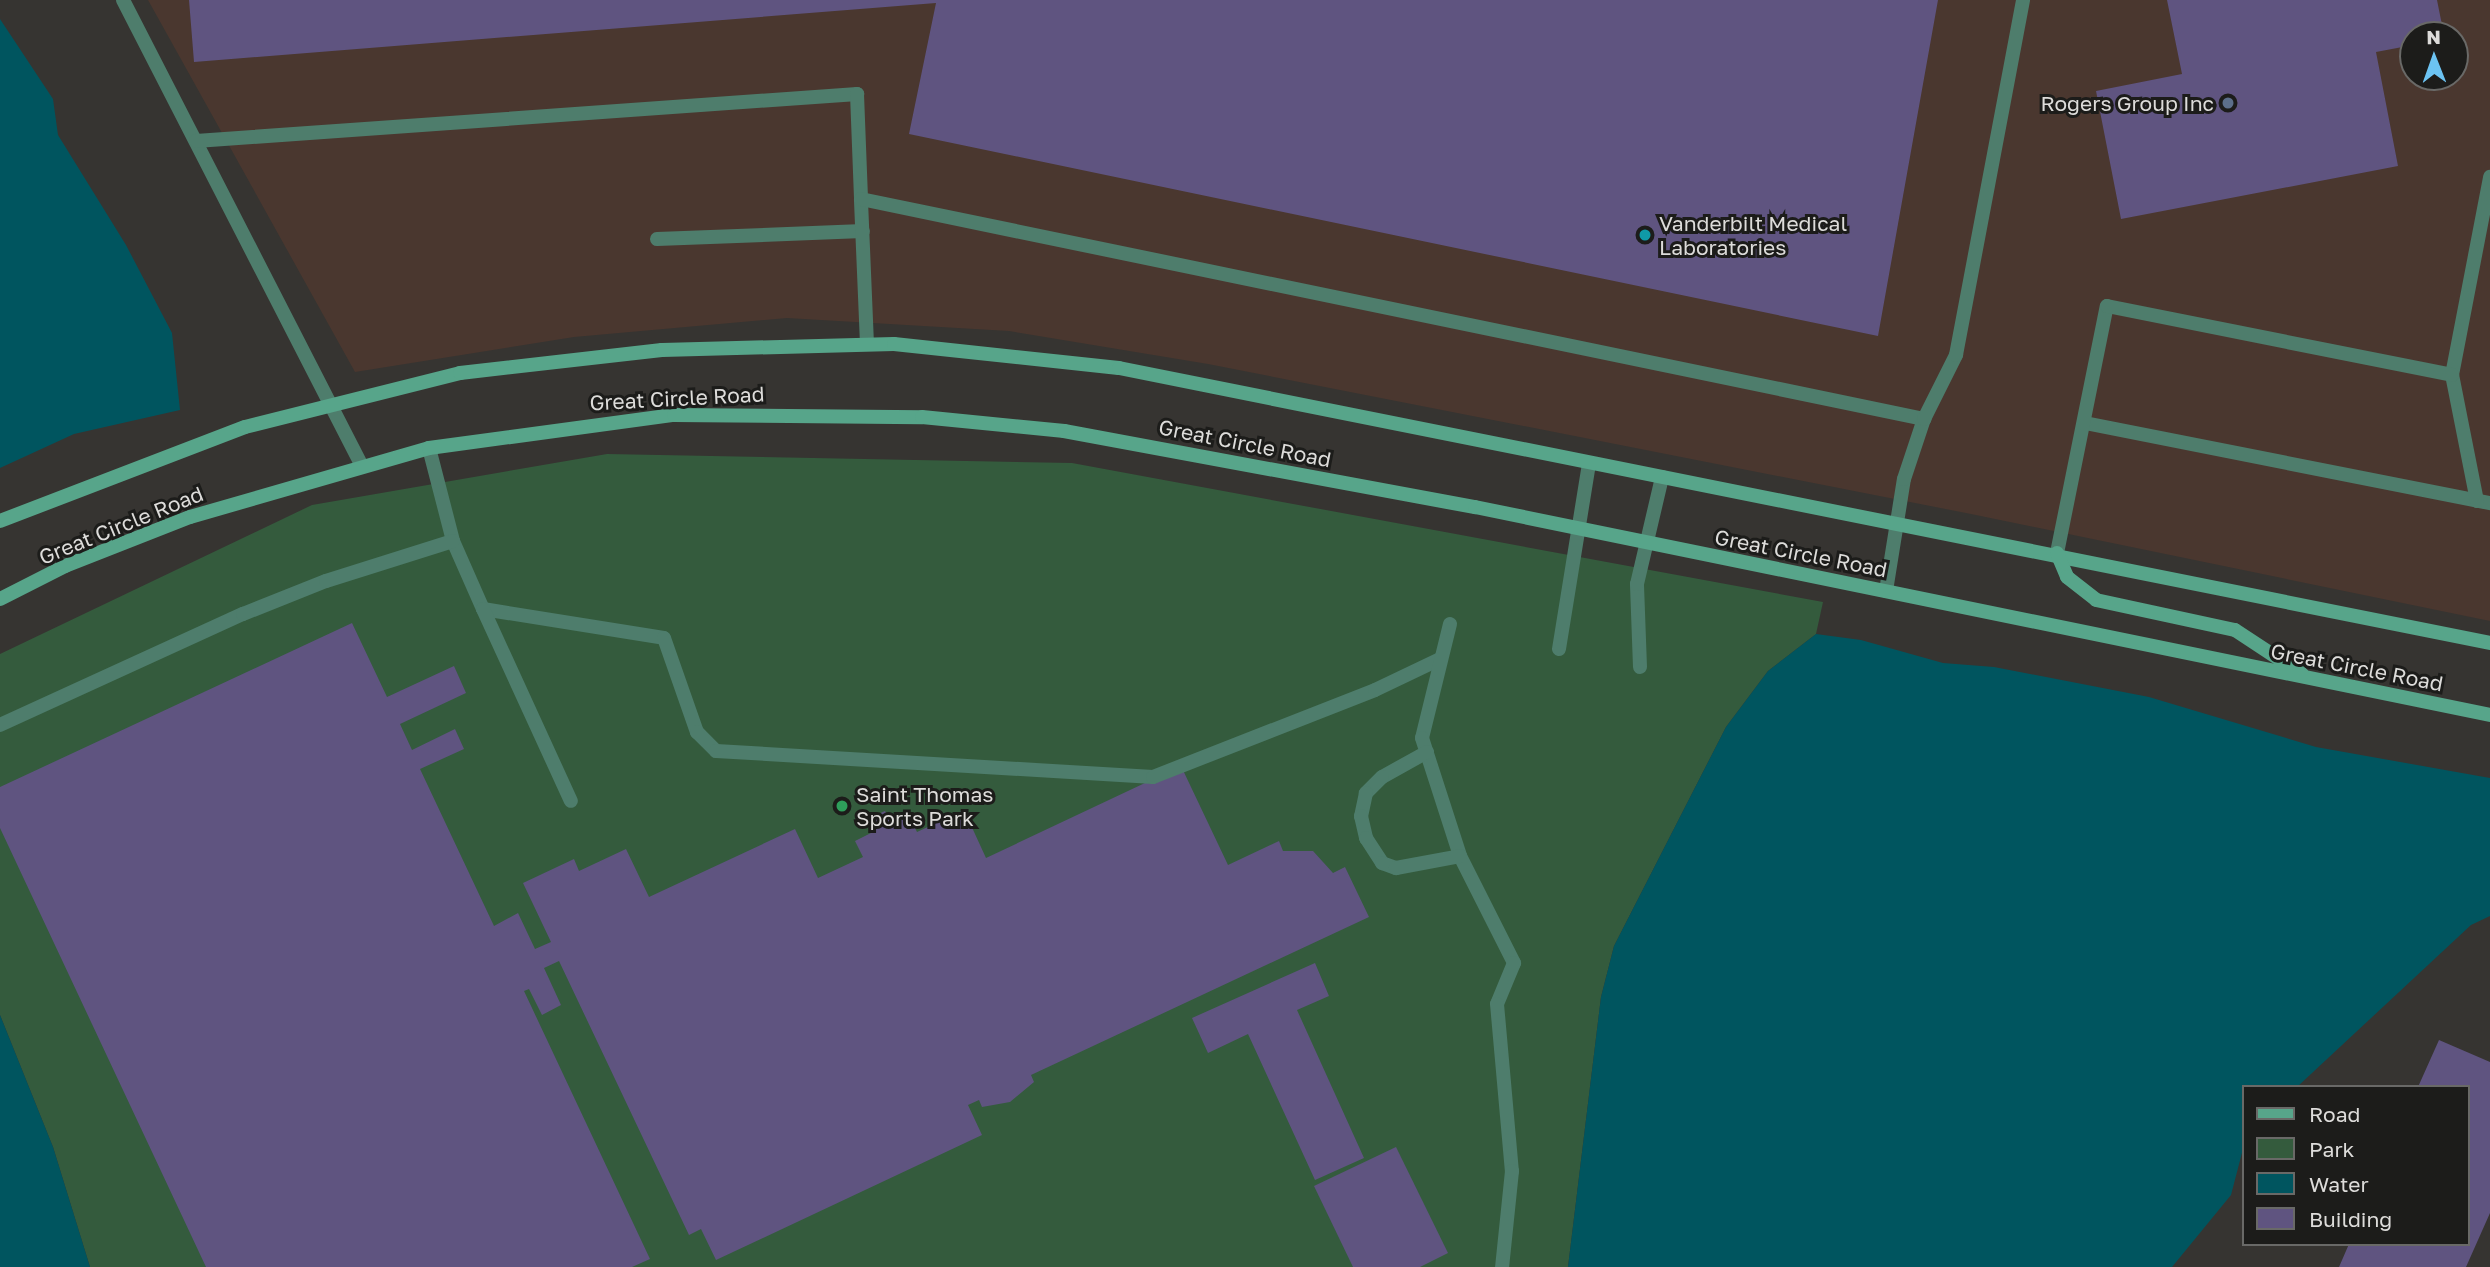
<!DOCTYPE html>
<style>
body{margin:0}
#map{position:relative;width:2490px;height:1267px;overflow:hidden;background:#363431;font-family:"Golos Text",sans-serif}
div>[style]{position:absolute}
.industrial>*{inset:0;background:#4a372f}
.green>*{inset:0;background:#345b3d}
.water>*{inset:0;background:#00555f}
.building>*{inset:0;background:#5f5480}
.lane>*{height:14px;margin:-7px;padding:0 7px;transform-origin:7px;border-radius:7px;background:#4e7d6c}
.secondary>*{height:14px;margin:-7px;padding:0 7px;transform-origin:7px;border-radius:7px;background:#57a58a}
.dots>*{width:19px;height:19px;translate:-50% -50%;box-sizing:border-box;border:4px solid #1c1c1a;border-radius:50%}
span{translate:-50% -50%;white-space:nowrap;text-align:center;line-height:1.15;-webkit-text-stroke:6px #1c1c1a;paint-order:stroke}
.poi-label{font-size:21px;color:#dddcda}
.right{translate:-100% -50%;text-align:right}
.left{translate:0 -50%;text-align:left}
.street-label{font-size:21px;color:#dddcda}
.legend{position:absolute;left:2242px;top:1085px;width:228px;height:161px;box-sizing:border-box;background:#1c1c1a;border:2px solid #696967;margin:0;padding:9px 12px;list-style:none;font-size:21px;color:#dddcda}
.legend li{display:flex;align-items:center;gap:14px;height:35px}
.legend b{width:35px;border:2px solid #696967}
.north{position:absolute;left:2399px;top:21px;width:70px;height:70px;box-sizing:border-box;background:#1c1c1a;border:2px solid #696967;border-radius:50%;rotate:359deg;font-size:19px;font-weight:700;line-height:28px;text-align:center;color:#dddcda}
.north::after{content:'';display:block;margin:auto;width:24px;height:32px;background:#6cc3f2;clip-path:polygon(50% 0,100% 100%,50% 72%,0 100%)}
</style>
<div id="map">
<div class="industrial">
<div style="clip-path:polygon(evenodd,148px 0,2490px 0,2490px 621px,1971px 514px,1208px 364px,1009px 331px,787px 318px,574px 337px,355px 372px,148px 0,2413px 35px,2455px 35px,2455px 77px,2413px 77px,2413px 35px)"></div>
</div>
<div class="green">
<div style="clip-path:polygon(607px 454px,1072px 463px,1823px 602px,1816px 634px,1768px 671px,1726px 727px,1614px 946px,1601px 997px,1568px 1267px,90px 1267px,53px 1147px,0 1015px,0 654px,312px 505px)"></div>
</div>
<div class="water">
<div style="clip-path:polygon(0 19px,53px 99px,58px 135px,126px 245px,172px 333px,180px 410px,74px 434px,0 468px)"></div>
<div style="clip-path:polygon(1816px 634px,1861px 640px,1943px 663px,1994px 667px,2149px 697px,2316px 747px,2490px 778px,2490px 916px,2471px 925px,2297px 1087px,2243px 1087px,2243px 1149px,2231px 1195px,2172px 1267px,1568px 1267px,1601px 997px,1614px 946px,1726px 727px,1768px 671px)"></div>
<div style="clip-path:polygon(0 1015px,53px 1147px,90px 1267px,0 1267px)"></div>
</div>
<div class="building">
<div style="clip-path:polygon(189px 0,1938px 0,1878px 336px,909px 134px,936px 3px,194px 62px)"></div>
<div style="clip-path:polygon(2167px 0,2437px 0,2444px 35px,2413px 35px,2413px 45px,2376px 52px,2398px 166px,2121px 219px,2096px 91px,2182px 74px)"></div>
<div style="clip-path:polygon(352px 623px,387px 697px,454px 666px,466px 693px,400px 724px,412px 750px,455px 729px,464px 749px,420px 769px,494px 926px,518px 913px,535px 949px,551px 942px,523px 883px,574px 859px,579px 871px,626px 849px,649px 897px,795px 829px,818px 878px,863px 857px,855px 841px,873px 832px,867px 819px,885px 811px,892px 824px,909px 816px,917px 832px,964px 810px,986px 858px,1181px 766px,1228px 865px,1279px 841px,1283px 851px,1313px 851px,1333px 873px,1345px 867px,1369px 917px,1031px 1075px,1034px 1082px,1010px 1102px,982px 1107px,979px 1100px,968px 1105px,982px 1135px,716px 1260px,701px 1229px,689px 1235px,559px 961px,544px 968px,561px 1005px,542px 1015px,529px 989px,524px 991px,650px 1259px,632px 1267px,206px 1267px,0 828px,0 787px)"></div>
<div style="clip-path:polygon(1315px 963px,1329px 996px,1297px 1010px,1364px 1158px,1315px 1180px,1248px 1034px,1208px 1053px,1192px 1018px)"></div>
<div style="clip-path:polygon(2439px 1040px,2490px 1062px,2490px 1213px,2466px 1267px,2339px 1267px,2349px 1244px,2467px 1244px,2467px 1087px,2418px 1087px)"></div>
<div style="clip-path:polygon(1396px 1147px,1448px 1253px,1420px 1267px,1353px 1267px,1314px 1186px)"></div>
</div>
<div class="lane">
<div style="left:123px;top:0;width:521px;rotate:62.85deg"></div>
<div style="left:196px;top:141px;width:663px;rotate:-4.07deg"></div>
<div style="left:857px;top:94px;width:105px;rotate:87.8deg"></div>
<div style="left:657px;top:239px;width:206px;rotate:-2.2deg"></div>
<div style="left:867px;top:344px;width:145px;rotate:-92.4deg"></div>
<div style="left:861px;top:199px;width:1086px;rotate:11.69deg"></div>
<div style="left:2085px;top:423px;width:413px;rotate:11.2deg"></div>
<div style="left:429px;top:448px;width:96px;rotate:75.5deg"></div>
<div style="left:453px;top:541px;width:74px;rotate:66.2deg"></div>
<div style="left:483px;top:609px;width:183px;rotate:9.1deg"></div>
<div style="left:664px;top:638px;width:100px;rotate:70.7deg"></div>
<div style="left:697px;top:732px;width:27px;rotate:45deg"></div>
<div style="left:716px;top:751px;width:438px;rotate:3.4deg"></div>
<div style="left:1153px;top:777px;width:238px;rotate:-21.4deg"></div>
<div style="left:1375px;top:690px;width:72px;rotate:-25.5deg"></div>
<div style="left:2477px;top:501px;width:128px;rotate:-101.2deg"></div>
<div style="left:2452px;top:375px;width:202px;rotate:-79.1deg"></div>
<div style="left:2057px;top:553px;width:252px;rotate:-78.6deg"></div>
<div style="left:2107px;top:306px;width:352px;rotate:11.3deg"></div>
<div style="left:1886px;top:591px;width:113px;rotate:-80.9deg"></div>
<div style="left:1904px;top:479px;width:63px;rotate:-71.6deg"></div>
<div style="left:1924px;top:419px;width:72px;rotate:-63.4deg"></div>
<div style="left:1956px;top:355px;width:361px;rotate:-79.3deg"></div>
<div style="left:483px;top:609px;width:211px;rotate:65.4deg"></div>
<div style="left:1450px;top:624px;width:117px;rotate:103.8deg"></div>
<div style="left:1422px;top:738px;width:124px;rotate:72.1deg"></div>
<div style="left:1460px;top:856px;width:120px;rotate:63.2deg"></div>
<div style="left:1514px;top:963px;width:44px;rotate:112.5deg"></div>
<div style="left:1497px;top:1004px;width:168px;rotate:84.9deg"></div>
<div style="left:1512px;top:1171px;width:97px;rotate:95.9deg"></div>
<div style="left:1559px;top:649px;width:188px;rotate:-80.8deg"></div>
<div style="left:1640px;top:667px;width:83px;rotate:-92.1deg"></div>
<div style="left:1637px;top:584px;width:110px;rotate:-76.8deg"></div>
<div style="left:0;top:725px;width:267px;rotate:-24.6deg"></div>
<div style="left:243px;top:614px;width:89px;rotate:-21.7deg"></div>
<div style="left:326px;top:581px;width:133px;rotate:-17.5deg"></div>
<div style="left:1427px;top:752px;width:51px;rotate:150.9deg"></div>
<div style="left:1382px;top:777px;width:23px;rotate:135deg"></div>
<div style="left:1366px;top:793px;width:24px;rotate:102deg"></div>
<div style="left:1361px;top:816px;width:23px;rotate:77deg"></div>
<div style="left:1366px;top:838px;width:30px;rotate:57deg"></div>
<div style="left:1382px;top:863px;width:15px;rotate:20deg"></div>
<div style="left:1396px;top:868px;width:65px;rotate:-10.6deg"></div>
</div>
<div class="secondary">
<div style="left:0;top:521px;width:262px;rotate:-21deg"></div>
<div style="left:245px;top:427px;width:222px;rotate:-14.1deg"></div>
<div style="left:460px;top:373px;width:203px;rotate:-6.5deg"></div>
<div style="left:662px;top:350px;width:232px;rotate:-1.5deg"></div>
<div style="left:894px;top:344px;width:226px;rotate:6.1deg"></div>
<div style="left:1119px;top:368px;width:1398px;rotate:11.34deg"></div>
<div style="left:2057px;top:553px;width:26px;rotate:67deg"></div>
<div style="left:2067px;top:577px;width:37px;rotate:38deg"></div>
<div style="left:2096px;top:600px;width:142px;rotate:12.2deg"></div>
<div style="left:2235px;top:630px;width:80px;rotate:33.3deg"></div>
<div style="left:0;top:599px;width:73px;rotate:-26.9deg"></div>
<div style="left:65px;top:566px;width:134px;rotate:-21.4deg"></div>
<div style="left:190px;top:517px;width:249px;rotate:-16.1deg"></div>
<div style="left:429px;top:448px;width:247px;rotate:-7.7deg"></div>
<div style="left:674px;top:415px;width:248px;rotate:0.5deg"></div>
<div style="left:922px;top:417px;width:143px;rotate:5.6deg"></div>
<div style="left:1064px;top:431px;width:418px;rotate:10.5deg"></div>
<div style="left:1475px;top:507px;width:1036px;rotate:11.58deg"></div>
</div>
<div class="dots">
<div style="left:2228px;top:103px;background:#5c6f8a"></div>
<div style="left:1645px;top:235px;background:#0f9aa8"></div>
<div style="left:842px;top:806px;background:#2e9e5b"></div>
</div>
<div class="poi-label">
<span class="right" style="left:2214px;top:103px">Rogers Group Inc</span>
<span class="left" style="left:1659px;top:235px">Vanderbilt Medical<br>Laboratories</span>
<span class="left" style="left:856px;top:806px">Saint Thomas<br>Sports Park</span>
</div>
<div class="street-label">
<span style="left:677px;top:398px;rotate:-3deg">Great Circle Road</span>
<span style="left:1245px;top:443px;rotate:11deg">Great Circle Road</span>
<span style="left:121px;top:525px;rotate:-22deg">Great Circle Road</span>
<span style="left:1801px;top:553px;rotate:11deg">Great Circle Road</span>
<span style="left:2357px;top:667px;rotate:11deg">Great Circle Road</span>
</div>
<ul class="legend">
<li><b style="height:9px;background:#57a58a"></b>Road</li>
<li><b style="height:19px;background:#345b3d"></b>Park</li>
<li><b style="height:19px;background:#00555f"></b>Water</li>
<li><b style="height:19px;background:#5f5480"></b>Building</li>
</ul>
<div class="north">N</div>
</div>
